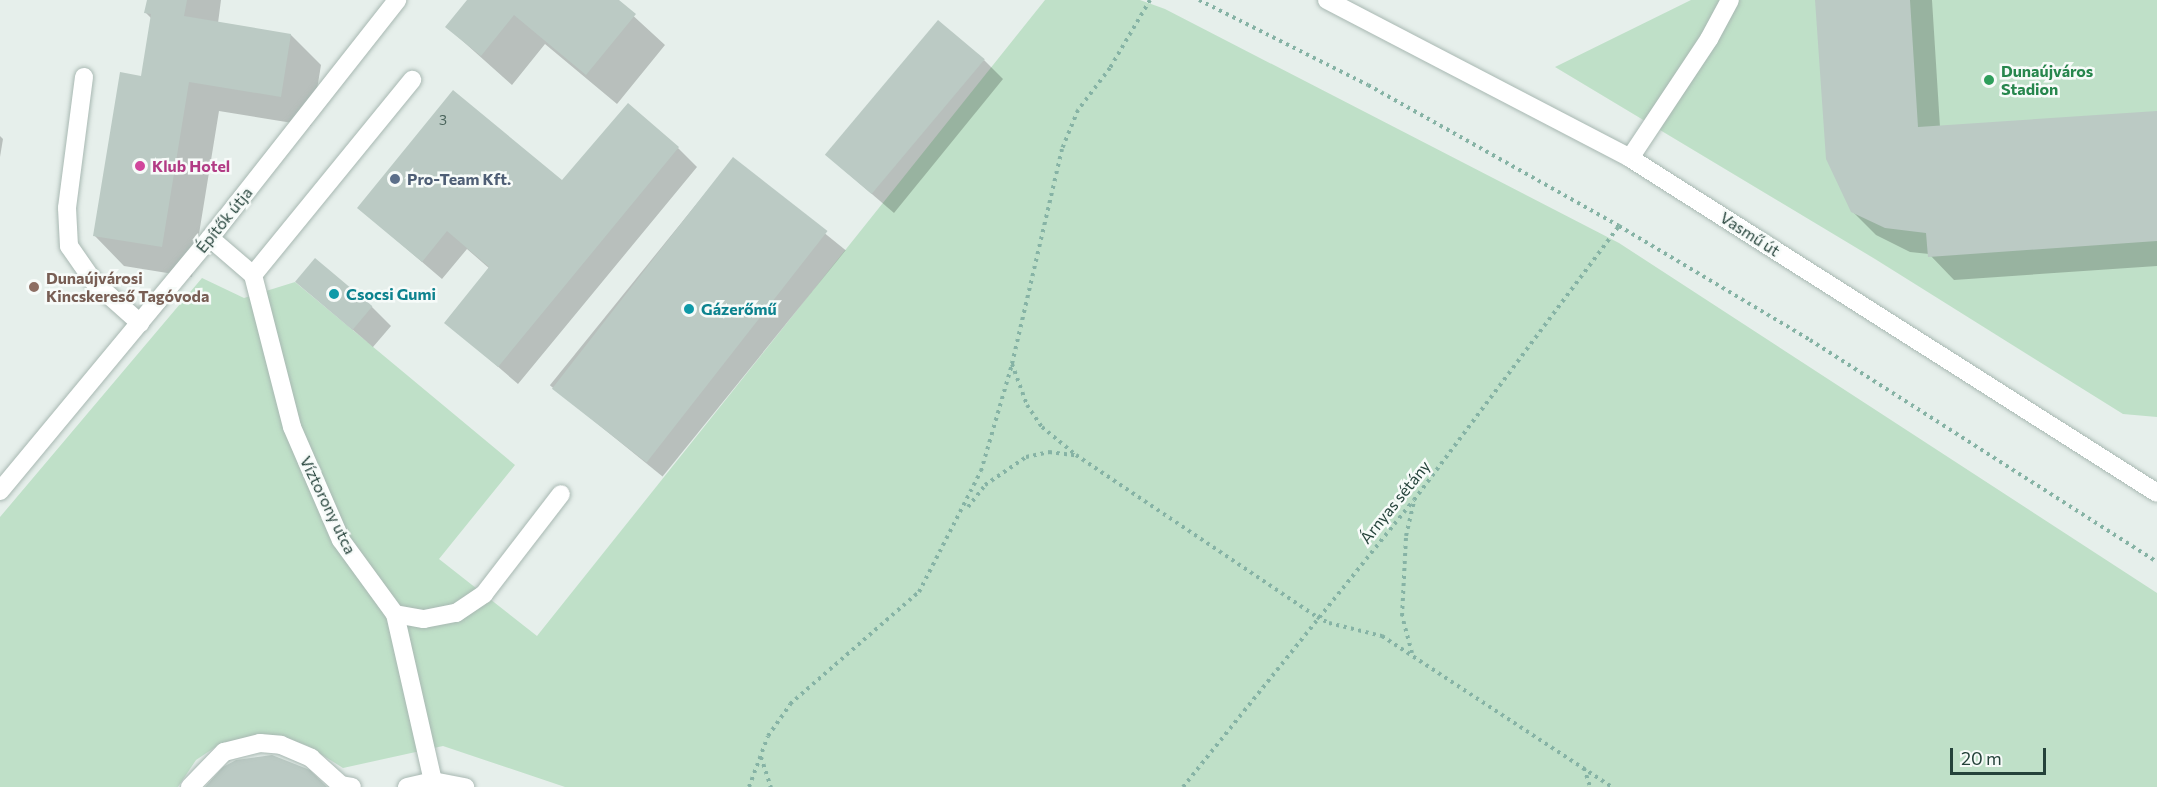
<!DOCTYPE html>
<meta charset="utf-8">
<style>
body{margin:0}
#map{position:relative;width:2157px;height:787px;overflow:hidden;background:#e6efeb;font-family:Commissioner,sans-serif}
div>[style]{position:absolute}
.green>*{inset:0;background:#bfe0c8}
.shadow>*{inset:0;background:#0003;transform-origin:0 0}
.building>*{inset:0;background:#bbcac4;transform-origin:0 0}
.path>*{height:4px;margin-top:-2px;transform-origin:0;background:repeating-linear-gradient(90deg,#86b3a5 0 3px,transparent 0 7.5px)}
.roads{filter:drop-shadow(0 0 2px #a8b8b2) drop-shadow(0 0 2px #a8b8b2)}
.lane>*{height:18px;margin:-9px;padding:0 9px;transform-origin:9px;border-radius:9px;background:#fff}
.street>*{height:18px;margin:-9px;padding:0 9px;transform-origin:9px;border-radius:9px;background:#fff}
.secondary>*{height:18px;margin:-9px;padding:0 9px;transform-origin:9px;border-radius:9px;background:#fff}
.dots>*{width:16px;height:16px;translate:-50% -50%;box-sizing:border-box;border:3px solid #f7fbf9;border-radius:50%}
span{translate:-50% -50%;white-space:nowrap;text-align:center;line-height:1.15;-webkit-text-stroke:5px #f7fbf9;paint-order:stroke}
.number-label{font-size:14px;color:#4a645c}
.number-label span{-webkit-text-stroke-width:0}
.leisure-label{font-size:16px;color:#27864d;font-weight:700}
.left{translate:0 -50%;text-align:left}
.hotel-label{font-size:16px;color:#b23c85;font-weight:700}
.service-label{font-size:16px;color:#4e5e75;font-weight:700}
.street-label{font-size:16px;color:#24423a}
.education-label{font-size:16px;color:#785e54;font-weight:700}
.culture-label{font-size:16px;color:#0d838f;font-weight:700}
.scale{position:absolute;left:1950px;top:748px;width:96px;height:27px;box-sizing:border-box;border:3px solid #24423a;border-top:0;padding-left:8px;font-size:18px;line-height:21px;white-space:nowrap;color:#24423a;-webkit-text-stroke:4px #f7fbf9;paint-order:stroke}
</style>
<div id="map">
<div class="green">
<div style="clip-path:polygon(1045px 0,1140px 0,1165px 9px,1619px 243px,2157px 593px,2157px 787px,565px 787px,443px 746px,343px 768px,308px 746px,284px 737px,261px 734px,220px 744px,196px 760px,178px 787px,0 787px,0 517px,202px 278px,244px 298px,295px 282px,515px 465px,439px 559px,537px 636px)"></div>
<div style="clip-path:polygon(1691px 0,2157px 0,2157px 417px,2123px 414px,1875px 259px,1555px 67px)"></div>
</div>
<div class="shadow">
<div style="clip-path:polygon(148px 0,221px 0,218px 23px,291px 35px,321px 65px,311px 126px,219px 111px,192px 277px,124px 266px,94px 235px,142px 77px,152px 19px,146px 13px)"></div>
<div style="clip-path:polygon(469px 0,616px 0,665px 45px,617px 104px,545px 44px,512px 85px,447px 27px)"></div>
<div style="clip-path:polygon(1817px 0,1932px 0,1940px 127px,2157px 113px,2157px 266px,1954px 280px,1929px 254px,1910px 252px,1876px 235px,1852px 211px)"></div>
<div style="clip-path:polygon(984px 60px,1003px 79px,894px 213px,830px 158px)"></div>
<div style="clip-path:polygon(0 136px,3px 139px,0 157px)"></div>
<div style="clip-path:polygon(678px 148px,697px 167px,518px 384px,446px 322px,490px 269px,467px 249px,442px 279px,359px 208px,562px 182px)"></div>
<div style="left:733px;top:159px;width:145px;height:291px;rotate:39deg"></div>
<div style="clip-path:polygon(297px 282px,372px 307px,391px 326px,373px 347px)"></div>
</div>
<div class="building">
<div style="clip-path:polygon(147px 0,187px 0,184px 16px,291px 34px,281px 97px,189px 82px,162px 247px,93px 236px,120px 72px,141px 76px,151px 14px,144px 13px)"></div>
<div style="clip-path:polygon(467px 0,619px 0,636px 14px,586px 75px,514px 15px,481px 56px,445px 27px)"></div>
<div style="clip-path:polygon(1815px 0,1910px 0,1918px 127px,2157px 111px,2157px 241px,1928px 257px,1926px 233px,1885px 228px,1851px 212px,1826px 159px)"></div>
<div style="left:938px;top:20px;width:61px;height:176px;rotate:40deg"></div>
<div style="clip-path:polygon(453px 90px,562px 180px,628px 103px,679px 147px,498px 367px,444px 323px,489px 267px,447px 231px,422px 262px,357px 208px)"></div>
<div style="left:733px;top:157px;width:120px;height:294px;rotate:38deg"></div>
<div style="left:315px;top:258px;width:75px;height:31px;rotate:40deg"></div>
<div style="clip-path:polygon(272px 755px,310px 770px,327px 787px,205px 787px,223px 767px,236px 760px)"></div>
</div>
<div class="path">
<div style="left:1150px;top:0;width:79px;rotate:120.5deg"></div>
<div style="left:1110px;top:68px;width:53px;rotate:127.3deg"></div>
<div style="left:1078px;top:110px;width:42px;rotate:112.3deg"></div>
<div style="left:1062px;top:149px;width:221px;rotate:103.1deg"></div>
<div style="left:1012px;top:364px;width:44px;rotate:69.9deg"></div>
<div style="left:1027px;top:405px;width:27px;rotate:56deg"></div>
<div style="left:1042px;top:427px;width:44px;rotate:39.5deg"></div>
<div style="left:1076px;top:455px;width:290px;rotate:33.9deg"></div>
<div style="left:1317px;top:617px;width:13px;rotate:27deg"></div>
<div style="left:1329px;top:623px;width:55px;rotate:13.8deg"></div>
<div style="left:1382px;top:636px;width:275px;rotate:33.3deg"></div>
<div style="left:1199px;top:0;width:189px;rotate:26.7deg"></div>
<div style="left:1368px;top:85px;width:288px;rotate:29.3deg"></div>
<div style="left:1619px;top:226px;width:222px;rotate:30.8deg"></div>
<div style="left:1810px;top:340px;width:412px;rotate:32.6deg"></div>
<div style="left:968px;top:507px;width:28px;rotate:-52deg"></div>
<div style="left:985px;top:485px;width:50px;rotate:-34.3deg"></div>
<div style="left:1026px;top:457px;width:24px;rotate:-12deg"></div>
<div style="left:1049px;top:452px;width:26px;rotate:7deg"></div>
<div style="left:1412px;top:653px;width:38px;rotate:-105deg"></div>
<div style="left:1402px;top:616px;width:80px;rotate:-87.1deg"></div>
<div style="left:1406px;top:536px;width:36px;rotate:-77deg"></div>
<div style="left:761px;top:757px;width:32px;rotate:72deg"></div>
<div style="left:1584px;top:768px;width:20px;rotate:72deg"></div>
<div style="left:749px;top:787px;width:54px;rotate:-69.6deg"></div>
<div style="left:768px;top:736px;width:39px;rotate:-55deg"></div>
<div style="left:790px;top:704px;width:171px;rotate:-41deg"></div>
<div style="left:919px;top:592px;width:136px;rotate:-62.9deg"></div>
<div style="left:981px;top:471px;width:111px;rotate:-73.8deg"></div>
<div style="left:1183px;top:787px;width:368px;rotate:-51.2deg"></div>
<div style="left:1414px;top:500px;width:342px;rotate:-53.2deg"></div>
</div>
<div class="roads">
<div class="lane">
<div style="left:84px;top:77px;width:132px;rotate:97.4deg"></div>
<div style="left:67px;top:208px;width:38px;rotate:87deg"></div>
<div style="left:69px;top:246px;width:44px;rotate:55.2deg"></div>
<div style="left:94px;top:282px;width:62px;rotate:41.7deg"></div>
<div style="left:1630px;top:158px;width:143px;rotate:-56.4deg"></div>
<div style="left:1709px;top:39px;width:44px;rotate:-61.7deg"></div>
<div style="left:210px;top:238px;width:57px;rotate:40.7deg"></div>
<div style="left:253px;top:275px;width:157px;rotate:75.6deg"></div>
<div style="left:292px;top:427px;width:123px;rotate:66.6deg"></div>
<div style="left:341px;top:540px;width:92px;rotate:53.9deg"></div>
<div style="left:395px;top:614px;width:171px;rotate:77.2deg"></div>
<div style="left:253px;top:275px;width:252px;rotate:-50.8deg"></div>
<div style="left:395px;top:614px;width:29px;rotate:10deg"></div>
<div style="left:424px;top:619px;width:33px;rotate:-11deg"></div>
<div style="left:456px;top:613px;width:34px;rotate:-34deg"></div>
<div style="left:484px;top:594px;width:126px;rotate:-52.4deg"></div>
<div style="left:190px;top:787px;width:49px;rotate:-45.8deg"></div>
<div style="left:224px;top:752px;width:37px;rotate:-14deg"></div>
<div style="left:260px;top:743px;width:21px;rotate:5deg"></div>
<div style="left:281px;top:745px;width:33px;rotate:23deg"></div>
<div style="left:311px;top:758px;width:40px;rotate:42deg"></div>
<div style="left:341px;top:785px;width:11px;rotate:10deg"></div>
<div style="left:407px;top:787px;width:27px;rotate:-13deg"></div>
<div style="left:433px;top:781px;width:33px;rotate:11deg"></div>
</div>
<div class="street">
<div style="left:0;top:491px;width:329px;rotate:-50.3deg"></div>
<div style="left:210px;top:238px;width:303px;rotate:-51.8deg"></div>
</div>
<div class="secondary">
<div style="left:1327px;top:0;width:342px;rotate:27.5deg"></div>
<div style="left:1630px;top:158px;width:624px;rotate:32.44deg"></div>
</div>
</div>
<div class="dots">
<div style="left:1989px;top:80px;background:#2e9e5b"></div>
<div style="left:140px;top:166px;background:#d1479c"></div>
<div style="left:395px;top:179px;background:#5c6f8a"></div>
<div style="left:34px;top:287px;background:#8d6e63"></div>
<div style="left:334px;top:294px;background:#0f9aa8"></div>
<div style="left:689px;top:309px;background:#0f9aa8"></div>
</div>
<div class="number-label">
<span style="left:443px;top:120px">3</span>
</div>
<div class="leisure-label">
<span class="left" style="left:2001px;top:80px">Dunaújváros<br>Stadion</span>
</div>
<div class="hotel-label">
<span class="left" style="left:152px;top:166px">Klub Hotel</span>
</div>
<div class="service-label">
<span class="left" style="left:407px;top:179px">Pro-Team Kft.</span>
</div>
<div class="street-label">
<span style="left:224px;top:220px;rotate:-51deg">Építők útja</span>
<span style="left:1750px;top:234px;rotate:33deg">Vasmű út</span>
<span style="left:1395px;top:502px;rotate:-51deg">Árnyas sétány</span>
<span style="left:328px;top:505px;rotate:64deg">Víztorony utca</span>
</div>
<div class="education-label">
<span class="left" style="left:46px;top:287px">Dunaújvárosi<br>Kincskereső Tagóvoda</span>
</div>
<div class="culture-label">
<span class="left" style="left:346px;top:294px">Csocsi Gumi</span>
<span class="left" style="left:701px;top:309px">Gázerőmű</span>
</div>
<div class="scale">20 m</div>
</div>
